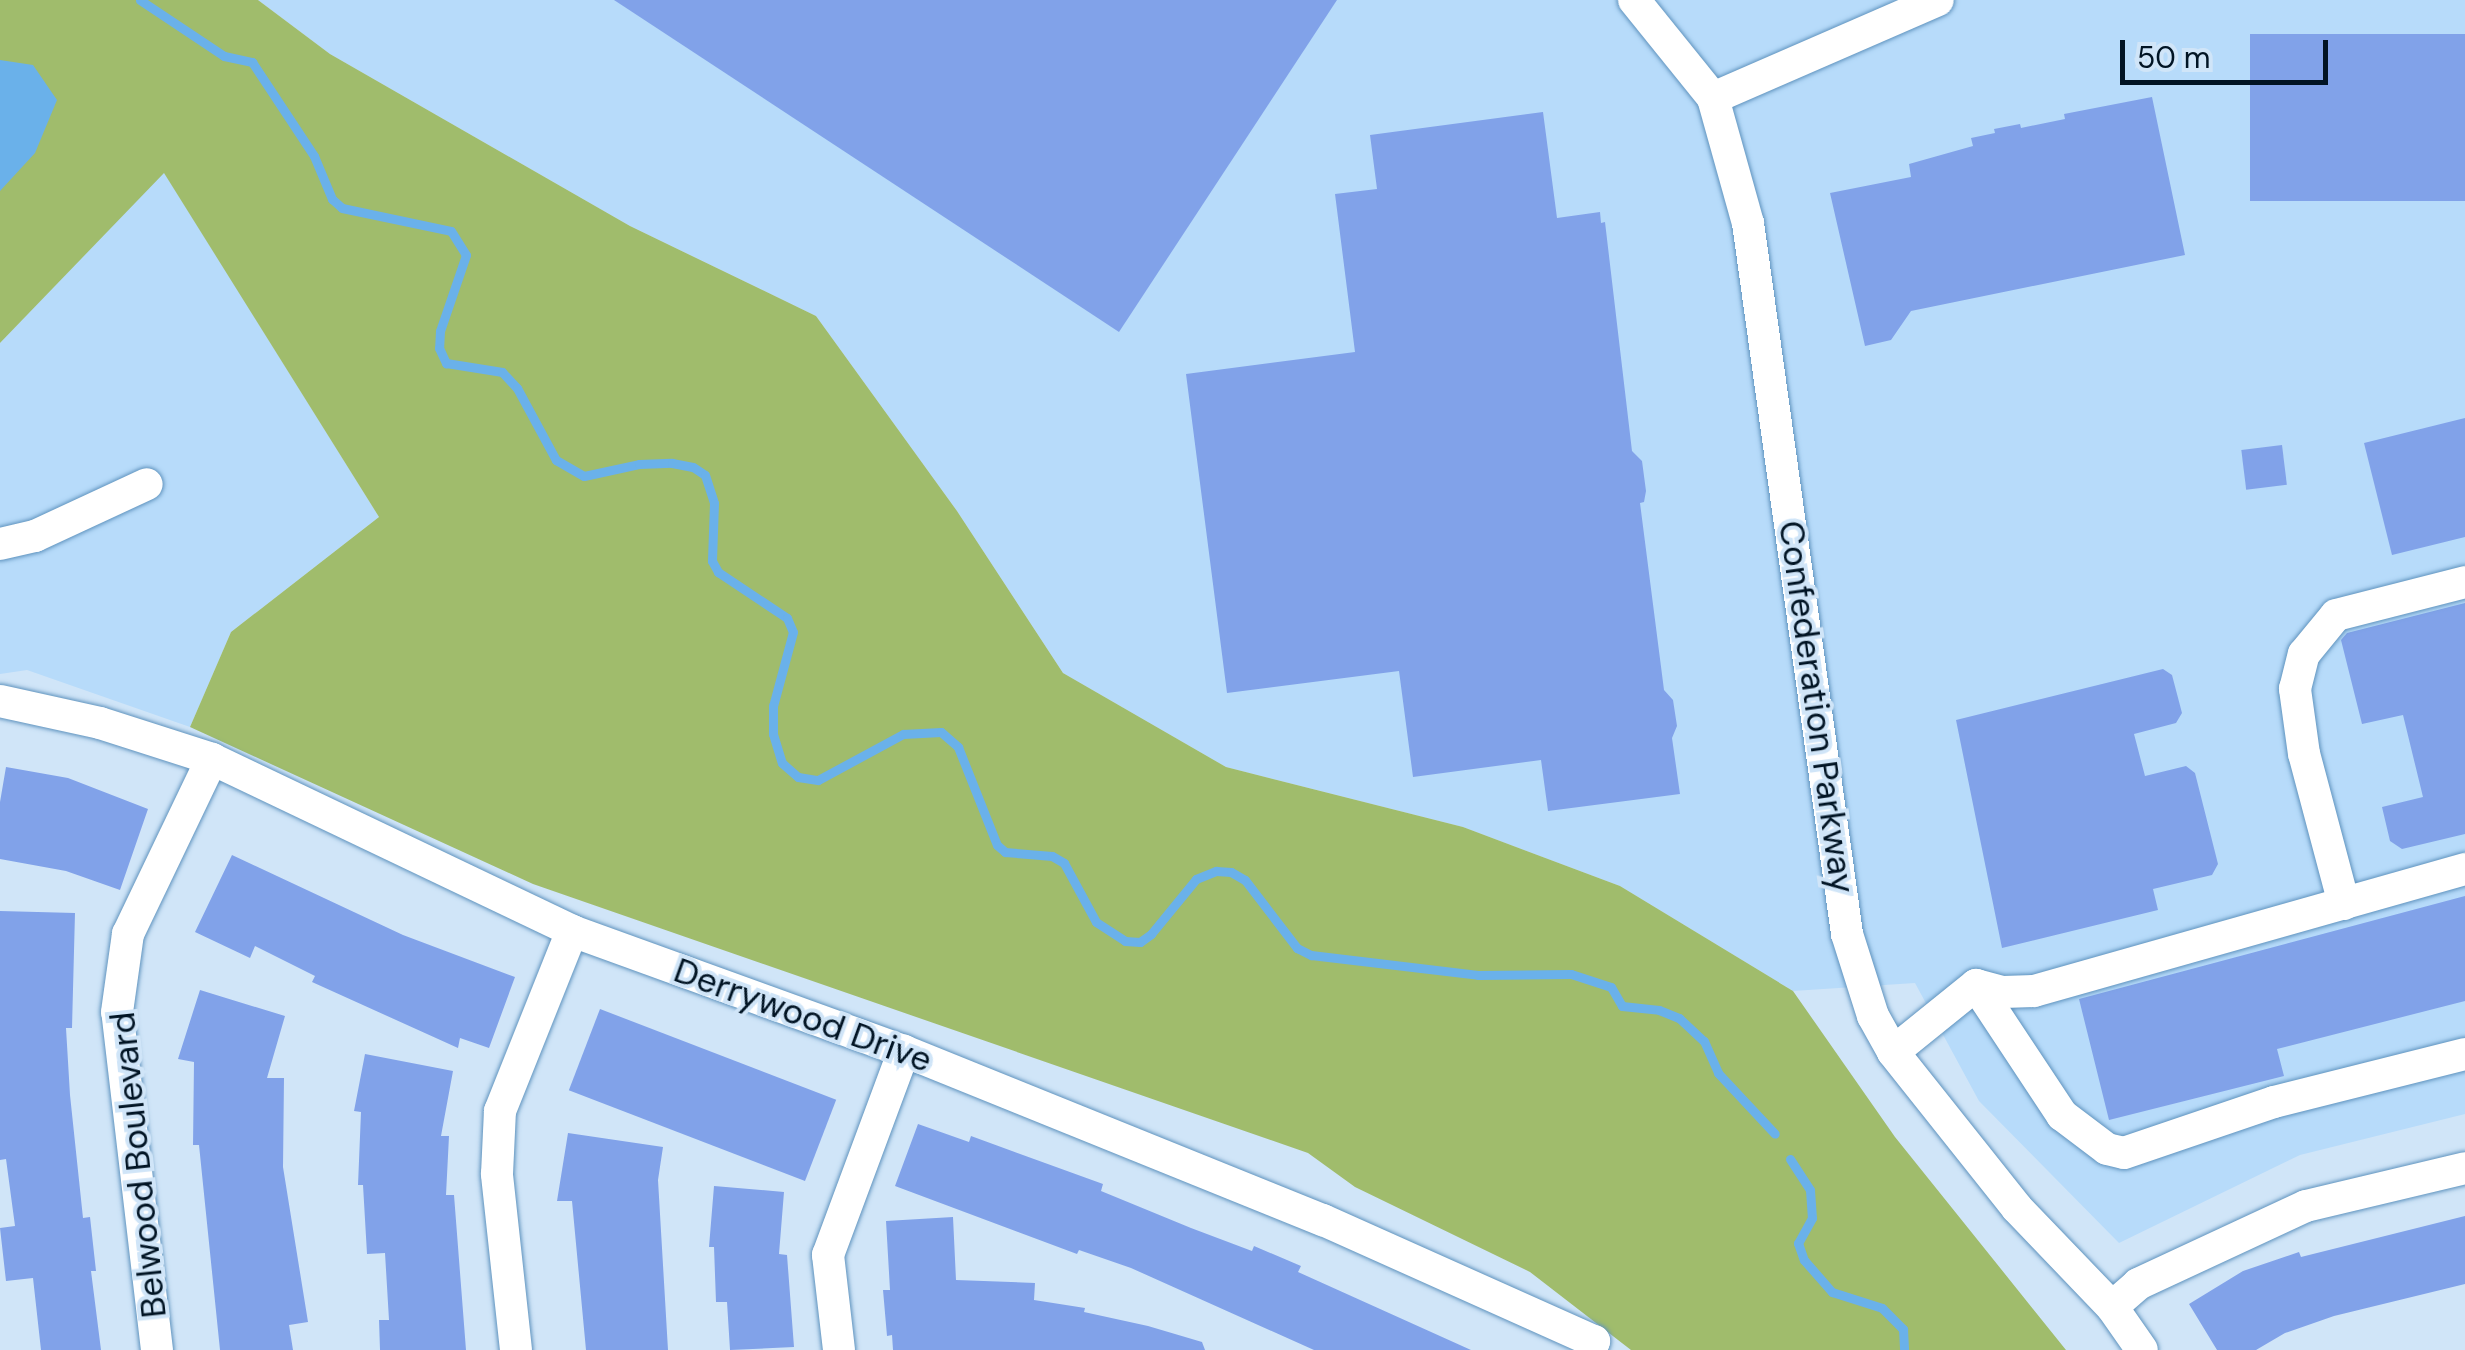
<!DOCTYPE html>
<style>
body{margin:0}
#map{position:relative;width:2465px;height:1350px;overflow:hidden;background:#d0e5f8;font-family:"DM Sans",sans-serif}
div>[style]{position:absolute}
.built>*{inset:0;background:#b7dbfa}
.green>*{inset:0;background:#a0bc6c}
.water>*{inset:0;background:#6ab1ea}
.stream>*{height:9px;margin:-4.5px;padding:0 4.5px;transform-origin:4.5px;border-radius:4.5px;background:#6ab1ea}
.building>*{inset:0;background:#81a2e9;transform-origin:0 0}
.roads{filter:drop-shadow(0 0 2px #5f93be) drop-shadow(0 0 2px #5f93be)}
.minor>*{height:32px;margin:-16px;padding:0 16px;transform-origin:16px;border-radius:16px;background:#fff}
span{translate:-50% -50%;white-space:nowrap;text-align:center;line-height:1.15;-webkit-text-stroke:8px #d0e5f8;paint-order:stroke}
.street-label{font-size:35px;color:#011424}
.scale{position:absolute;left:2120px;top:40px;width:208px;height:45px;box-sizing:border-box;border:5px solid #011424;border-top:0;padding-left:12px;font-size:30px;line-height:35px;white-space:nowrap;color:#011424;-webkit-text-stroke:8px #d0e5f8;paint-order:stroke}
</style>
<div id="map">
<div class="built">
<div style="clip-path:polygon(258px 0,2465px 0,2465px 1114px,2300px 1155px,2119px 1243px,1979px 1101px,1915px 983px,1793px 991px,1620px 886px,1463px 827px,1226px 767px,1063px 673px,957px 511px,816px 316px,630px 226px,330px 54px)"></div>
<div style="clip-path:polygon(164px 172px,379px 517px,231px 632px,190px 727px,27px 670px,0 674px,0 343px)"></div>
</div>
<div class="green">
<div style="clip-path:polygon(0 0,258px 0,330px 54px,630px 226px,816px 316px,957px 511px,1063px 673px,1226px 767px,1463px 827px,1620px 886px,1793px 991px,1895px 1137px,2066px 1350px,1631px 1350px,1530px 1272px,1355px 1187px,1308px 1153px,533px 884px,190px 727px,231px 632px,379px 517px,164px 173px,0 343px)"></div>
</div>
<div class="water">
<div style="clip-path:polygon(0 60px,33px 65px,57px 100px,35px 153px,0 191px)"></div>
</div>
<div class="stream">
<div style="left:140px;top:0;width:101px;rotate:33.7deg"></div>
<div style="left:224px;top:56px;width:29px;rotate:12deg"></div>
<div style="left:252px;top:62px;width:113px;rotate:56.6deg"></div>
<div style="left:314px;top:156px;width:47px;rotate:67.3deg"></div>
<div style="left:332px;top:199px;width:13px;rotate:42deg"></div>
<div style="left:342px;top:208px;width:111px;rotate:11.9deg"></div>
<div style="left:451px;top:231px;width:28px;rotate:58deg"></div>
<div style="left:466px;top:255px;width:80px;rotate:108.9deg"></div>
<div style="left:440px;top:331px;width:17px;rotate:93deg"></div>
<div style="left:439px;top:348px;width:17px;rotate:65deg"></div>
<div style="left:446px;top:363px;width:57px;rotate:9.1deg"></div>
<div style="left:502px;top:372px;width:22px;rotate:47deg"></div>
<div style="left:517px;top:388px;width:82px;rotate:61.6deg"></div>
<div style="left:556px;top:460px;width:32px;rotate:30deg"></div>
<div style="left:584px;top:476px;width:56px;rotate:-12.3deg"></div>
<div style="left:639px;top:464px;width:33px;rotate:-2deg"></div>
<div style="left:672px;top:463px;width:21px;rotate:11deg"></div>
<div style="left:693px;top:467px;width:14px;rotate:34deg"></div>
<div style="left:705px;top:475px;width:29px;rotate:72deg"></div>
<div style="left:714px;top:503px;width:58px;rotate:92deg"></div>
<div style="left:712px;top:561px;width:13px;rotate:61deg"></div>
<div style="left:718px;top:572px;width:83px;rotate:33.7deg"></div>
<div style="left:787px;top:618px;width:15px;rotate:67deg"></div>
<div style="left:793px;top:632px;width:77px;rotate:105.1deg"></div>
<div style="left:773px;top:706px;width:28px;rotate:90deg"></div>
<div style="left:773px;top:734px;width:30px;rotate:73deg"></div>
<div style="left:782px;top:763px;width:21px;rotate:41deg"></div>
<div style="left:798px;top:777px;width:20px;rotate:9deg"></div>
<div style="left:818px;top:780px;width:97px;rotate:-28.4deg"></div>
<div style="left:903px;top:734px;width:38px;rotate:-3deg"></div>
<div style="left:941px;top:732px;width:23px;rotate:41deg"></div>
<div style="left:958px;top:747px;width:105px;rotate:68.3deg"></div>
<div style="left:997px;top:845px;width:11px;rotate:41deg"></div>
<div style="left:1005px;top:852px;width:47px;rotate:4.9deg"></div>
<div style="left:1052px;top:856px;width:14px;rotate:30deg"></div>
<div style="left:1064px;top:863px;width:67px;rotate:61.5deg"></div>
<div style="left:1096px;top:922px;width:35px;rotate:33deg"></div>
<div style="left:1125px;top:941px;width:15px;rotate:4deg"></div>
<div style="left:1140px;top:942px;width:14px;rotate:-36deg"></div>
<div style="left:1151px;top:934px;width:71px;rotate:-50.7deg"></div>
<div style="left:1196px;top:879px;width:22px;rotate:-22deg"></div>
<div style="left:1216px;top:871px;width:15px;rotate:4deg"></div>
<div style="left:1231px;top:872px;width:16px;rotate:30deg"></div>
<div style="left:1245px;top:880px;width:86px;rotate:52.6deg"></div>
<div style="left:1297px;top:948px;width:16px;rotate:27deg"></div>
<div style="left:1311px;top:955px;width:168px;rotate:6.8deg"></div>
<div style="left:1478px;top:975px;width:93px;rotate:-0.6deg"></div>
<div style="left:1571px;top:974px;width:42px;rotate:18deg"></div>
<div style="left:1611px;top:987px;width:22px;rotate:60deg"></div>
<div style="left:1622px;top:1006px;width:37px;rotate:6deg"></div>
<div style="left:1659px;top:1010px;width:22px;rotate:22deg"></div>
<div style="left:1679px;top:1018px;width:34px;rotate:43deg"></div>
<div style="left:1704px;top:1041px;width:35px;rotate:66deg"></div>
<div style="left:1718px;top:1073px;width:83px;rotate:46.9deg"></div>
<div style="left:1790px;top:1159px;width:37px;rotate:57deg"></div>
<div style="left:1810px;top:1190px;width:28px;rotate:86deg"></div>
<div style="left:1812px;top:1218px;width:29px;rotate:119deg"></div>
<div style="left:1798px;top:1243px;width:18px;rotate:71deg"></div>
<div style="left:1804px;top:1260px;width:43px;rotate:48.8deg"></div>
<div style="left:1832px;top:1292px;width:52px;rotate:17.7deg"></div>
<div style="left:1882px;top:1308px;width:30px;rotate:45deg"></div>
<div style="left:1903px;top:1329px;width:21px;rotate:87deg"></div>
</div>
<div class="building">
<div style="clip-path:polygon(614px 0,1337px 0,1119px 332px)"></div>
<div style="left:2465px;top:34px;width:167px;height:215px;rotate:90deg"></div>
<div style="clip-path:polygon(2152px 97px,2185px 255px,1911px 311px,1891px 340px,1865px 346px,1830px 193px,1911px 177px,1909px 164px,1973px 146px,1971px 138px,1995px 133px,1994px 129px,2020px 124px,2021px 128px,2065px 119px,2064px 114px)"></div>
<div style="clip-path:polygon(1543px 112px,1557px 218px,1600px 212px,1601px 223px,1605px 222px,1632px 451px,1642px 461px,1646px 491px,1644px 502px,1640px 503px,1664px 690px,1673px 700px,1677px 726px,1672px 738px,1680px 794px,1548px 811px,1541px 760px,1413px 777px,1399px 671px,1227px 693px,1186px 374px,1355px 352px,1335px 194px,1377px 189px,1370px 135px)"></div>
<div style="clip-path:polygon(2465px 418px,2465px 537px,2392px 555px,2364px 443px)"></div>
<div style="left:2282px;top:445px;width:40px;height:41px;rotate:83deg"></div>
<div style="clip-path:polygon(2465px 603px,2465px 834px,2402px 849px,2390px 841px,2382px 807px,2423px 797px,2403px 715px,2362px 724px,2341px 640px,2347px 633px)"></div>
<div style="clip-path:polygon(2163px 669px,2172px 675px,2182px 713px,2176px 723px,2134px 734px,2145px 776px,2186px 766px,2195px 773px,2218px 864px,2212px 875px,2153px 889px,2158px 910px,2002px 948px,1956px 720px)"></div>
<div style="clip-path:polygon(6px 767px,68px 778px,148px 809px,120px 890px,66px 871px,0 859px,0 802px)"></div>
<div style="clip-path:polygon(232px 855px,403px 935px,515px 977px,489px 1048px,460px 1038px,458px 1048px,312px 982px,315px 976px,255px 946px,250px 958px,195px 932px)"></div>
<div style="clip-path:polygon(2465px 896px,2465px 1001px,2277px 1049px,2284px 1076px,2109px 1120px,2079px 999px)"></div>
<div style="clip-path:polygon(0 911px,75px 913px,72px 1028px,66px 1028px,70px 1095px,83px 1218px,90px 1217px,96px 1271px,91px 1271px,101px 1350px,41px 1350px,33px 1278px,6px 1281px,0 1228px,15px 1226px,6px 1159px,0 1160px)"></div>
<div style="clip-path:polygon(200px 990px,285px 1016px,267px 1078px,284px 1078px,283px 1167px,308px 1322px,289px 1325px,293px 1350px,220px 1350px,199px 1145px,193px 1145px,194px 1062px,178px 1059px)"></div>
<div style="left:600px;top:1009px;width:253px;height:87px;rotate:21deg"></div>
<div style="clip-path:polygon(365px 1054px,453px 1071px,441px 1136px,449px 1136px,446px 1195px,454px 1195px,466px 1350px,380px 1350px,379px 1320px,389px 1320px,385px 1253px,367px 1254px,363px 1185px,358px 1185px,361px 1112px,354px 1111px)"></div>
<div style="clip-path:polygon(918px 1124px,969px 1142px,971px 1136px,1012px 1151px,1103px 1184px,1101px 1191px,1191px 1228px,1252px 1251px,1254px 1246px,1301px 1266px,1298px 1272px,1471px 1350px,1314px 1350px,1131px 1268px,1079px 1250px,1077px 1254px,895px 1186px)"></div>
<div style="clip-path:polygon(568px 1133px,663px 1147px,658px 1180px,668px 1350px,586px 1350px,572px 1201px,557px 1201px)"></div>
<div style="clip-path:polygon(714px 1186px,784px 1192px,779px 1254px,787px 1255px,794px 1347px,730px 1350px,727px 1302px,716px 1302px,714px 1247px,709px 1247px)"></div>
<div style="clip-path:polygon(2465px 1216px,2465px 1284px,2334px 1316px,2285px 1333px,2256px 1350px,2217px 1350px,2189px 1304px,2243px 1271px,2299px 1252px,2301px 1257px)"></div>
<div style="clip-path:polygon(953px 1217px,956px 1280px,1035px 1283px,1034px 1300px,1085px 1308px,1084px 1312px,1148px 1326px,1202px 1342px,1205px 1350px,893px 1350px,892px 1335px,887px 1336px,883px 1290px,890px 1290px,886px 1221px)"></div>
</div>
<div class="roads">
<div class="minor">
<div style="left:1634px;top:0;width:126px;rotate:51.1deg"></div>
<div style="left:1713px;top:98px;width:130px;rotate:74.4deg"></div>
<div style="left:1748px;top:223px;width:718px;rotate:82.07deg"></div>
<div style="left:1847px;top:934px;width:86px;rotate:72.4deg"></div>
<div style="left:1873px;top:1016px;width:41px;rotate:60.9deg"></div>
<div style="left:1893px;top:1052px;width:199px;rotate:51.5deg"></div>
<div style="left:2017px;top:1208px;width:137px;rotate:46.2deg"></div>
<div style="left:2112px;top:1307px;width:52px;rotate:55.1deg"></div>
<div style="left:1713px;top:98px;width:245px;rotate:-23.5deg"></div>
<div style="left:0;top:544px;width:36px;rotate:-13deg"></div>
<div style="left:35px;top:536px;width:123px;rotate:-24.9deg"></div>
<div style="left:0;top:701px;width:102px;rotate:12.4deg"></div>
<div style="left:100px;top:723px;width:118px;rotate:17.8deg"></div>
<div style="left:212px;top:759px;width:399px;rotate:25.5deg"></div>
<div style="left:572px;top:931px;width:353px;rotate:19.9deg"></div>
<div style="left:904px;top:1051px;width:452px;rotate:22deg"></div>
<div style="left:1323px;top:1220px;width:297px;rotate:24.1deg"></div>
<div style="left:1594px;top:1341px;width:9px;rotate:108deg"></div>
<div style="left:2344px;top:904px;width:155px;rotate:-104.9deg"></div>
<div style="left:2304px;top:754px;width:66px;rotate:-97.9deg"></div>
<div style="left:2295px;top:689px;width:36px;rotate:-76deg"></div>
<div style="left:2304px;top:654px;width:50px;rotate:-50.6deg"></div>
<div style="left:2336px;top:615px;width:133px;rotate:-14.3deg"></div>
<div style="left:1976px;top:985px;width:156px;rotate:56.5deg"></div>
<div style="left:2062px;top:1115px;width:56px;rotate:37.1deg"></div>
<div style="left:2107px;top:1149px;width:17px;rotate:13deg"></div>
<div style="left:2124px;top:1153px;width:158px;rotate:-18.8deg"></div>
<div style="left:2274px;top:1102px;width:197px;rotate:-14.1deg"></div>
<div style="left:1893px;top:1052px;width:107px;rotate:-38.9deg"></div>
<div style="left:1976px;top:985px;width:28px;rotate:15deg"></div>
<div style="left:2003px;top:992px;width:31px;rotate:-2deg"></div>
<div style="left:2034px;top:991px;width:448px;rotate:-15.8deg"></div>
<div style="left:2112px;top:1307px;width:35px;rotate:-41deg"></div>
<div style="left:2138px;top:1284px;width:185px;rotate:-24.9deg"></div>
<div style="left:2306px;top:1206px;width:163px;rotate:-13.4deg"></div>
<div style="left:157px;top:1350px;width:340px;rotate:-96.7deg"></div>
<div style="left:117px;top:1012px;width:79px;rotate:-82deg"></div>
<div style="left:128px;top:934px;width:194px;rotate:-64.4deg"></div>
<div style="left:516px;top:1350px;width:177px;rotate:-96.2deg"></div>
<div style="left:497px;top:1174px;width:63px;rotate:-87.3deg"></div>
<div style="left:500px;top:1111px;width:194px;rotate:-68.2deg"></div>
<div style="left:839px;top:1350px;width:96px;rotate:-96.6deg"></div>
<div style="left:828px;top:1255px;width:218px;rotate:-69.6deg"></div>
</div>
</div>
<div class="street-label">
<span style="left:1817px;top:707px;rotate:82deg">Confederation Parkway</span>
<span style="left:803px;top:1015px;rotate:20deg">Derrywood Drive</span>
<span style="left:138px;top:1165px;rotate:-96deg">Belwood Boulevard</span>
</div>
<div class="scale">50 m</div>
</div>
